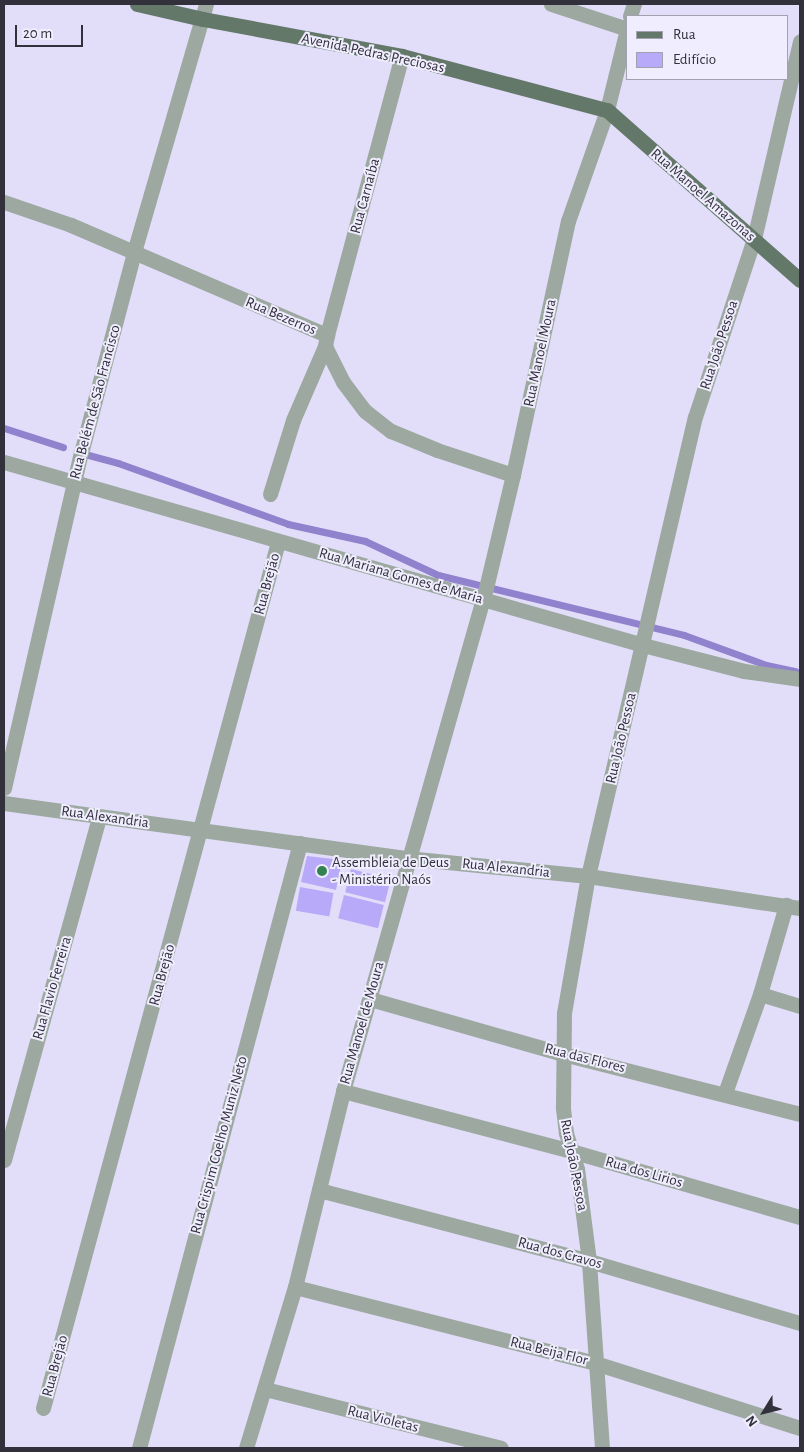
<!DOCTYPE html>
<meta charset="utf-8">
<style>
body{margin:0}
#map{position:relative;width:804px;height:1452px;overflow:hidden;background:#e2defa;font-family:"Alegreya Sans",sans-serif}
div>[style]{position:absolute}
.stream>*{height:7px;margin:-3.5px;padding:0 3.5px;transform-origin:3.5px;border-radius:3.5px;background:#9182cd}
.building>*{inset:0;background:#b9aaf9;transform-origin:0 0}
.minor>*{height:15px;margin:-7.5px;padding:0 7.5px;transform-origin:7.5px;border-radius:7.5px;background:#9da9a0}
.major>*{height:15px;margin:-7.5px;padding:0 7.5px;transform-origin:7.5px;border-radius:7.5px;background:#64786a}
.dots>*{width:14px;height:14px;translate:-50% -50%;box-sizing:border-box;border:2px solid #efedfe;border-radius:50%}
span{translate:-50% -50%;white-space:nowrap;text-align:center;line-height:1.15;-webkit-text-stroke:4px #efedfe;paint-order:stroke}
.street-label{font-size:15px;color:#32303b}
.poi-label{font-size:15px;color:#32303b}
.left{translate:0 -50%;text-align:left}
.frame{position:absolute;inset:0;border:5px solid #32303b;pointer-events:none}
.legend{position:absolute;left:626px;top:15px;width:162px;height:65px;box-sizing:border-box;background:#efedfe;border:1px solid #a3a1b0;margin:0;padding:6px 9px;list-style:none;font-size:15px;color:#32303b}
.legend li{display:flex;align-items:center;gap:10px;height:25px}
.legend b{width:25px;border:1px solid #a3a1b0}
.north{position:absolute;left:739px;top:1387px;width:50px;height:50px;-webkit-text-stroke:4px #efedfe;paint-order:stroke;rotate:234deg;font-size:14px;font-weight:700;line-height:20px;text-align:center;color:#32303b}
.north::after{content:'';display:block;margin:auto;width:18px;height:22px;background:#32303b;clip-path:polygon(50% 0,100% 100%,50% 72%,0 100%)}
.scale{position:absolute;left:15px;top:25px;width:68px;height:22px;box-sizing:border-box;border:2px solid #32303b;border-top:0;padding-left:6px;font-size:15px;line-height:18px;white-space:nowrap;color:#32303b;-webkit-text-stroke:4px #efedfe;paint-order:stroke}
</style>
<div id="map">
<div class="stream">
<div style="left:4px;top:428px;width:62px;rotate:17.9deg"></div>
<div style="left:81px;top:453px;width:38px;rotate:15deg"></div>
<div style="left:118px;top:463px;width:181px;rotate:19.7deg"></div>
<div style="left:288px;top:524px;width:79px;rotate:12.4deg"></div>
<div style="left:365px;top:541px;width:81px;rotate:25deg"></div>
<div style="left:438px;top:575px;width:253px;rotate:13.7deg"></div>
<div style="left:684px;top:635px;width:87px;rotate:20.1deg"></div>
<div style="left:766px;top:665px;width:30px;rotate:12deg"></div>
</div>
<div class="building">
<div style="clip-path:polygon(307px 856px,342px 860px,336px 890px,301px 882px)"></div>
<div style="left:351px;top:869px;width:41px;height:24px;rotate:14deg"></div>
<div style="left:300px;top:887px;width:34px;height:24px;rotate:10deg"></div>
<div style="left:344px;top:895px;width:41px;height:24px;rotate:14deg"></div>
</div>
<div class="minor">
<div style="left:551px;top:4px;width:80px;rotate:18.2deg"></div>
<div style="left:630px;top:16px;width:13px;rotate:-72deg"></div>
<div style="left:4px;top:202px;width:71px;rotate:18.9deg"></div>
<div style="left:71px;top:225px;width:279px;rotate:23.3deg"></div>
<div style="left:327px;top:335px;width:11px;rotate:100deg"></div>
<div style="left:325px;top:346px;width:40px;rotate:63.4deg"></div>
<div style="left:343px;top:382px;width:36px;rotate:53deg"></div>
<div style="left:365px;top:411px;width:33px;rotate:38deg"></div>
<div style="left:391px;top:431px;width:50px;rotate:22.4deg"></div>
<div style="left:437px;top:450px;width:80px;rotate:18.2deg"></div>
<div style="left:327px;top:335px;width:289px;rotate:-75deg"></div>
<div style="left:4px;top:462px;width:665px;rotate:15.98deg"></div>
<div style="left:643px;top:645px;width:104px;rotate:14.4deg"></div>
<div style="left:744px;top:671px;width:57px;rotate:8.1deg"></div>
<div style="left:270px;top:494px;width:77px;rotate:-72.7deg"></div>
<div style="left:293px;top:420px;width:81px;rotate:-66.6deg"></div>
<div style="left:4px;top:788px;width:344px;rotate:-77.1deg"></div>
<div style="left:81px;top:453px;width:208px;rotate:-75.2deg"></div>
<div style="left:134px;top:252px;width:258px;rotate:-73.8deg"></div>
<div style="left:4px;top:803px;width:407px;rotate:7.8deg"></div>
<div style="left:407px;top:858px;width:182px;rotate:5.7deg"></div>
<div style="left:588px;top:876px;width:214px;rotate:8.6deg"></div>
<div style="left:760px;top:994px;width:42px;rotate:16.7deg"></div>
<div style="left:370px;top:999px;width:201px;rotate:15.9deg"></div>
<div style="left:563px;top:1054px;width:244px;rotate:14.2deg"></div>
<div style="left:343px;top:1091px;width:236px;rotate:14.7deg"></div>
<div style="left:571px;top:1151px;width:238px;rotate:16.1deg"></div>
<div style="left:725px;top:1093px;width:105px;rotate:-70.5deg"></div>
<div style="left:760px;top:994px;width:93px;rotate:-73.7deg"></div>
<div style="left:4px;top:1160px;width:356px;rotate:-74.5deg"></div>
<div style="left:319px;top:1190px;width:279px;rotate:14.7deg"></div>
<div style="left:589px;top:1261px;width:220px;rotate:16.4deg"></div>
<div style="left:295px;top:1287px;width:309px;rotate:14.2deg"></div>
<div style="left:595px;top:1363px;width:215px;rotate:17.6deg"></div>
<div style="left:265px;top:1389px;width:243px;rotate:14deg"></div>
<div style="left:43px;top:1408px;width:897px;rotate:-74.82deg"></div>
<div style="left:139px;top:1448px;width:626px;rotate:-75.1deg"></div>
<div style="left:246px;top:1448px;width:168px;rotate:-73.1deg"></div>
<div style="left:295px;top:1287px;width:202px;rotate:-76.2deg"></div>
<div style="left:343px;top:1091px;width:523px;rotate:-74.13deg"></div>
<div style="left:486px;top:588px;width:116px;rotate:-76.6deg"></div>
<div style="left:513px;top:475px;width:260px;rotate:-77.8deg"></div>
<div style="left:568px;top:221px;width:118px;rotate:-70.6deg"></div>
<div style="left:607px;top:110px;width:88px;rotate:-76.1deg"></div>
<div style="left:602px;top:1448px;width:187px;rotate:-94deg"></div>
<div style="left:589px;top:1261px;width:93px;rotate:-97.4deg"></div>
<div style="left:577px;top:1169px;width:38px;rotate:-107deg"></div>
<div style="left:566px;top:1133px;width:26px;rotate:-97deg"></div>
<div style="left:563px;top:1107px;width:94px;rotate:-89.4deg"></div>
<div style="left:564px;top:1013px;width:139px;rotate:-80.1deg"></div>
<div style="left:588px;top:876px;width:471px;rotate:-76.9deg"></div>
<div style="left:695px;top:417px;width:188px;rotate:-71.7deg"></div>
<div style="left:754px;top:239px;width:203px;rotate:-76.9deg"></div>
</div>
<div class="major">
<div style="left:137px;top:4px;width:68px;rotate:12.8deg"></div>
<div style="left:203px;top:19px;width:202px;rotate:10.5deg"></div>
<div style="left:402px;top:56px;width:212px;rotate:14.8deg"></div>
<div style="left:607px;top:110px;width:257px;rotate:41.4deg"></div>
</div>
<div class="dots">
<div style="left:322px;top:871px;background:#328252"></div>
</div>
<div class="street-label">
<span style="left:373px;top:53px;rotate:12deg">Avenida Pedras Preciosas</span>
<span style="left:703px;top:195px;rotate:41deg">Rua Manoel Amazonas</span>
<span style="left:365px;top:196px;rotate:-75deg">Rua Carnaíba</span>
<span style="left:281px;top:316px;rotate:23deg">Rua Bezerros</span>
<span style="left:719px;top:345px;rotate:-72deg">Rua João Pessoa</span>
<span style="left:540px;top:353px;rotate:-78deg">Rua Manoel Moura</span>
<span style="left:95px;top:402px;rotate:-75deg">Rua Belém de São Francisco</span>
<span style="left:401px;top:576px;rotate:16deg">Rua Mariana Gomes de Maria</span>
<span style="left:267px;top:584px;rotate:-75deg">Rua Brejão</span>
<span style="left:621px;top:738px;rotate:-77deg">Rua João Pessoa</span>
<span style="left:105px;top:817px;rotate:8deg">Rua Alexandria</span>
<span style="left:506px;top:868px;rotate:6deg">Rua Alexandria</span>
<span style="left:162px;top:975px;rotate:-75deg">Rua Brejão</span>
<span style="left:52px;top:988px;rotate:-74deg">Rua Flavio Ferreira</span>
<span style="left:362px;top:1023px;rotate:-74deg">Rua Manoel de Moura</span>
<span style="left:585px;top:1058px;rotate:14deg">Rua das Flores</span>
<span style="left:219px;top:1145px;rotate:-75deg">Rua Crispim Coelho Muniz Neto</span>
<span style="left:574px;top:1165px;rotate:79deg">Rua João Pessoa</span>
<span style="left:644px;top:1172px;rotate:16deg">Rua dos Lirios</span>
<span style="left:560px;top:1253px;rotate:15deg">Rua dos Cravos</span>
<span style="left:549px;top:1351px;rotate:14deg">Rua Beija Flor</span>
<span style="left:55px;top:1366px;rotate:-75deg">Rua Brejão</span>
<span style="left:383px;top:1419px;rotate:14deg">Rua Violetas</span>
</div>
<div class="poi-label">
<span class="left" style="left:332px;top:871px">Assembleia de Deus<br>- Ministério Naós</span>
</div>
<div class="frame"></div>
<ul class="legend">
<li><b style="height:6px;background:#64786a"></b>Rua</li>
<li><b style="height:14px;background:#b9aaf9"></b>Edifício</li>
</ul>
<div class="north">N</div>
<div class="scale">20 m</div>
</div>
